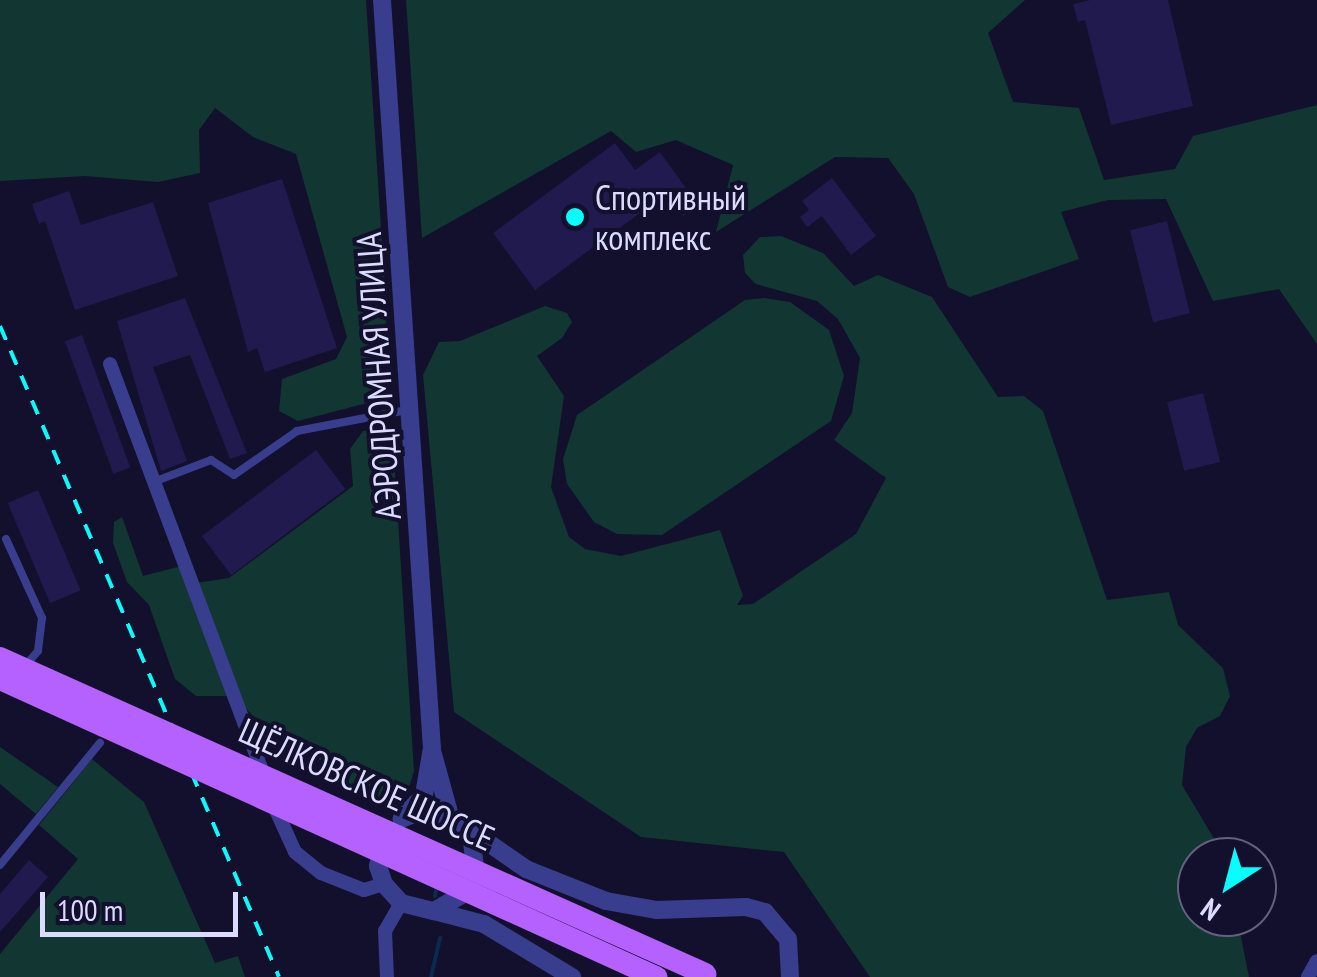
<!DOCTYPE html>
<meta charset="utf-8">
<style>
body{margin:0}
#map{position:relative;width:1317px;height:977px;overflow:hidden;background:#12102c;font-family:"PT Sans Narrow",sans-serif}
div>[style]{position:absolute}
.green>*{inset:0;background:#123631}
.stream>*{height:4px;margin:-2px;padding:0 2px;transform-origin:2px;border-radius:2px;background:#0a2a50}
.building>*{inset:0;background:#201a4e;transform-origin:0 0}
.service>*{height:8px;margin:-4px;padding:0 4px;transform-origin:4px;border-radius:4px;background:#383d8d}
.minor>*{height:14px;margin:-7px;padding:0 7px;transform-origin:7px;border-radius:7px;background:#383d8d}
.tertiary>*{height:18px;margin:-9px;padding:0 9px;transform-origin:9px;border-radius:9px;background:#383d8d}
.rail>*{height:4px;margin-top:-2px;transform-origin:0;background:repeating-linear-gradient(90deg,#06feff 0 15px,transparent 0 27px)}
.primary-bridge>*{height:22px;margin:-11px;padding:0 11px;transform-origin:11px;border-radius:11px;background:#b561ff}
.dots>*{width:28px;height:28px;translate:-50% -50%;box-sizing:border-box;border:5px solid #12102c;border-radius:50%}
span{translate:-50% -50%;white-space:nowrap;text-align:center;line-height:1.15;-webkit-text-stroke:8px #12102c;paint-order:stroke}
.poi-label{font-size:35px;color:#dbdaff}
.left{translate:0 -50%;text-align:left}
.street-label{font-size:35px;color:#dbdaff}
.north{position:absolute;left:1177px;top:837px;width:100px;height:100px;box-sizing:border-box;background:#12102c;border:2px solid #626180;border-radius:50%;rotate:216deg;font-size:28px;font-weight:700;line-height:40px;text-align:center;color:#dbdaff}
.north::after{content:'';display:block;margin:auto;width:35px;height:45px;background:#06feff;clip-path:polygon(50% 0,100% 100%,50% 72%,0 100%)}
.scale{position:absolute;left:40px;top:892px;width:198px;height:45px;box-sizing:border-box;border:5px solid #dbdaff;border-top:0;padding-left:12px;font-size:30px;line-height:35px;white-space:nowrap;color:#dbdaff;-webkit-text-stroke:8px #12102c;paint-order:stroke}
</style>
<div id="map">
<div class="green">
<div style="clip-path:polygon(0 0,366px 0,387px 318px,371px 402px,298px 421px,279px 411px,282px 379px,336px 359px,347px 337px,296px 154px,253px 137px,215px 108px,199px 130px,200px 173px,158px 182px,85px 176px,0 181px)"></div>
<div style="clip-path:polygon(406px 0,1025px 0,988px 33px,1013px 102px,1079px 108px,1104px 180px,1175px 169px,1193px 136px,1317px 105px,1317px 344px,1279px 289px,1213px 301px,1166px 199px,1108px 200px,1061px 212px,1079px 259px,970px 297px,948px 287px,914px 194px,888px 158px,835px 157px,716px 232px,733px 165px,676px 140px,636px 152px,611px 131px,422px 238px)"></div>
<div style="clip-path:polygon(781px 236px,823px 253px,854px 286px,878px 275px,932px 297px,998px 397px,1024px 396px,1043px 411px,1107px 600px,1169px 592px,1178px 625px,1223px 668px,1230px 696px,1220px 716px,1197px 728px,1186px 747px,1182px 785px,1225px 857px,1197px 857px,1197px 917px,1237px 917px,1249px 977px,870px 977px,784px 852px,641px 837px,454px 712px,423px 375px,439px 342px,460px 341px,545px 306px,567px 313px,572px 322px,562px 338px,537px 356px,564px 396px,551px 487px,569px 537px,585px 549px,621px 556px,720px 530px,743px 596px,737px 605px,753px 604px,856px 534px,886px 478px,834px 440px,852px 413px,860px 358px,838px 319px,817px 301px,756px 284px,745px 273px,743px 255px,760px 237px)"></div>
<div style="clip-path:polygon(764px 298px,790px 302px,829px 330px,844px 376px,831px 421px,662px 535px,617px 534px,594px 522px,567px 484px,563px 459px,577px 415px,745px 300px)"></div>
<div style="clip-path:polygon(381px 428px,393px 441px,414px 771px,408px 791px,382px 804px,336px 785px,333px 768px,258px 721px,234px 696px,196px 696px,175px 679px,149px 605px,127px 582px,113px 543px,114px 522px,122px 517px,143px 576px,189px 564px,196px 583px,229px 578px,353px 486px,350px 449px,363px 431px)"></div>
<div style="clip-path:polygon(0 747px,58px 787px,36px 814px,0 784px)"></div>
<div style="clip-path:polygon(92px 759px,144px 802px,215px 963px,238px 956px,245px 977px,0 977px,0 954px,78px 859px,39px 825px)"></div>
</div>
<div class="stream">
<div style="left:435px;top:896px;width:11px;rotate:-80deg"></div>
<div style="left:431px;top:977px;width:40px;rotate:-77deg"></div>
</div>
<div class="building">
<div style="clip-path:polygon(1090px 0,1168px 0,1193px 106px,1111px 125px,1085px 20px,1078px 22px,1073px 4px)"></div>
<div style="clip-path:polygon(615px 143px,635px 170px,660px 152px,698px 205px,683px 216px,666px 194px,535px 290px,493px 233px)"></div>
<div style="clip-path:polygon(832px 178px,876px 236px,851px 255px,822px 216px,807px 227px,800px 217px,809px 210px,802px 201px)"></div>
<div style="clip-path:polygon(282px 179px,337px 348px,265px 372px,257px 348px,248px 352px,208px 203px)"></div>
<div style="clip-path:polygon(69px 191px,81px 225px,153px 202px,178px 276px,75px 310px,45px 221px,39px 224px,32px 204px)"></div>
<div style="left:1167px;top:221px;width:95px;height:38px;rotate:76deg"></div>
<div style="clip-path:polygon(185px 298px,247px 453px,230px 459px,190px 355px,153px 367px,187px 461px,161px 471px,117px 321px)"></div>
<div style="left:82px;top:335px;width:141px;height:18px;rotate:70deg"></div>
<div style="left:1203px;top:393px;width:71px;height:37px;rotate:76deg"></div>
<div style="left:316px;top:450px;width:49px;height:143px;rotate:53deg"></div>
<div style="left:38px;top:490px;width:109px;height:33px;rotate:67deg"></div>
<div style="clip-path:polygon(29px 860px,48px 877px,0 932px,0 894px)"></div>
</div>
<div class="service">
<div style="left:156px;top:481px;width:59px;rotate:-20.9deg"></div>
<div style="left:211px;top:460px;width:27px;rotate:33deg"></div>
<div style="left:234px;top:475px;width:77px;rotate:-34.9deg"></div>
<div style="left:297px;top:431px;width:112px;rotate:-10.8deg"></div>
<div style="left:6px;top:539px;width:87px;rotate:65.5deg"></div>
<div style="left:42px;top:618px;width:33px;rotate:97deg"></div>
<div style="left:38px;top:651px;width:20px;rotate:131deg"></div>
<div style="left:0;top:865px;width:158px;rotate:-50.7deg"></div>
</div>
<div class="minor">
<div style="left:110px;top:364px;width:443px;rotate:69.5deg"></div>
<div style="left:271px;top:799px;width:58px;rotate:65.6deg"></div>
<div style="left:295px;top:852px;width:33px;rotate:39deg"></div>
<div style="left:321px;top:873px;width:46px;rotate:21.6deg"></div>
<div style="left:364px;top:890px;width:21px;rotate:-17deg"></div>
<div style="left:387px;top:977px;width:46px;rotate:-92.5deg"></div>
<div style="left:385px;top:931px;width:32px;rotate:-60deg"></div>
<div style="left:1308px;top:977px;width:18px;rotate:-61deg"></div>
</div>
<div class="tertiary">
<div style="left:382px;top:0;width:750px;rotate:86.18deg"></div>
<div style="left:432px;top:748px;width:48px;rotate:99.7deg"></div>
<div style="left:424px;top:795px;width:33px;rotate:133deg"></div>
<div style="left:433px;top:754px;width:64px;rotate:74.7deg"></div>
<div style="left:404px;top:818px;width:16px;rotate:-22deg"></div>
<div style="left:419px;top:812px;width:31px;rotate:7deg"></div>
<div style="left:450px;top:816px;width:93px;rotate:34.9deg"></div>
<div style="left:526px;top:869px;width:86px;rotate:21.8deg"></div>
<div style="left:606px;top:901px;width:52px;rotate:10deg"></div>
<div style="left:657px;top:910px;width:89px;rotate:-1.9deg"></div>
<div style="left:746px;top:907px;width:20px;rotate:15deg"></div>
<div style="left:765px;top:912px;width:35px;rotate:50deg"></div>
<div style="left:788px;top:939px;width:38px;rotate:87deg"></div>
<div style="left:384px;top:840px;width:27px;rotate:103deg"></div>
<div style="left:378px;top:866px;width:19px;rotate:72deg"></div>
<div style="left:384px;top:884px;width:25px;rotate:48deg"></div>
<div style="left:401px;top:903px;width:34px;rotate:14deg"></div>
<div style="left:434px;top:911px;width:38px;rotate:-30deg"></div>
<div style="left:467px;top:892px;width:19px;rotate:-62deg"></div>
<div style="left:476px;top:875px;width:39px;rotate:-97deg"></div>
<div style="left:434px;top:911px;width:52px;rotate:14.6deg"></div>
<div style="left:484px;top:924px;width:103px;rotate:31.1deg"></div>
</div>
<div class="rail">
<div style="left:0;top:326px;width:708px;rotate:66.8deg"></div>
</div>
<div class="primary-bridge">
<div style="left:0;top:658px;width:773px;rotate:24.14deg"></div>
<div style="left:0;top:679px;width:721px;rotate:24.43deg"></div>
</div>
<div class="dots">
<div style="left:575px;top:217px;background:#06feff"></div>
</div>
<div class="poi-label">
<span class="left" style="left:595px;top:217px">Спортивный<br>комплекс</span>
</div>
<div class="street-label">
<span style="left:378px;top:376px;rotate:-94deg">АЭРОДРОМНАЯ УЛИЦА</span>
<span style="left:367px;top:784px;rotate:24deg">ЩЁЛКОВСКОЕ ШОССЕ</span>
</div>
<div class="north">N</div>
<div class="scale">100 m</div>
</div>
